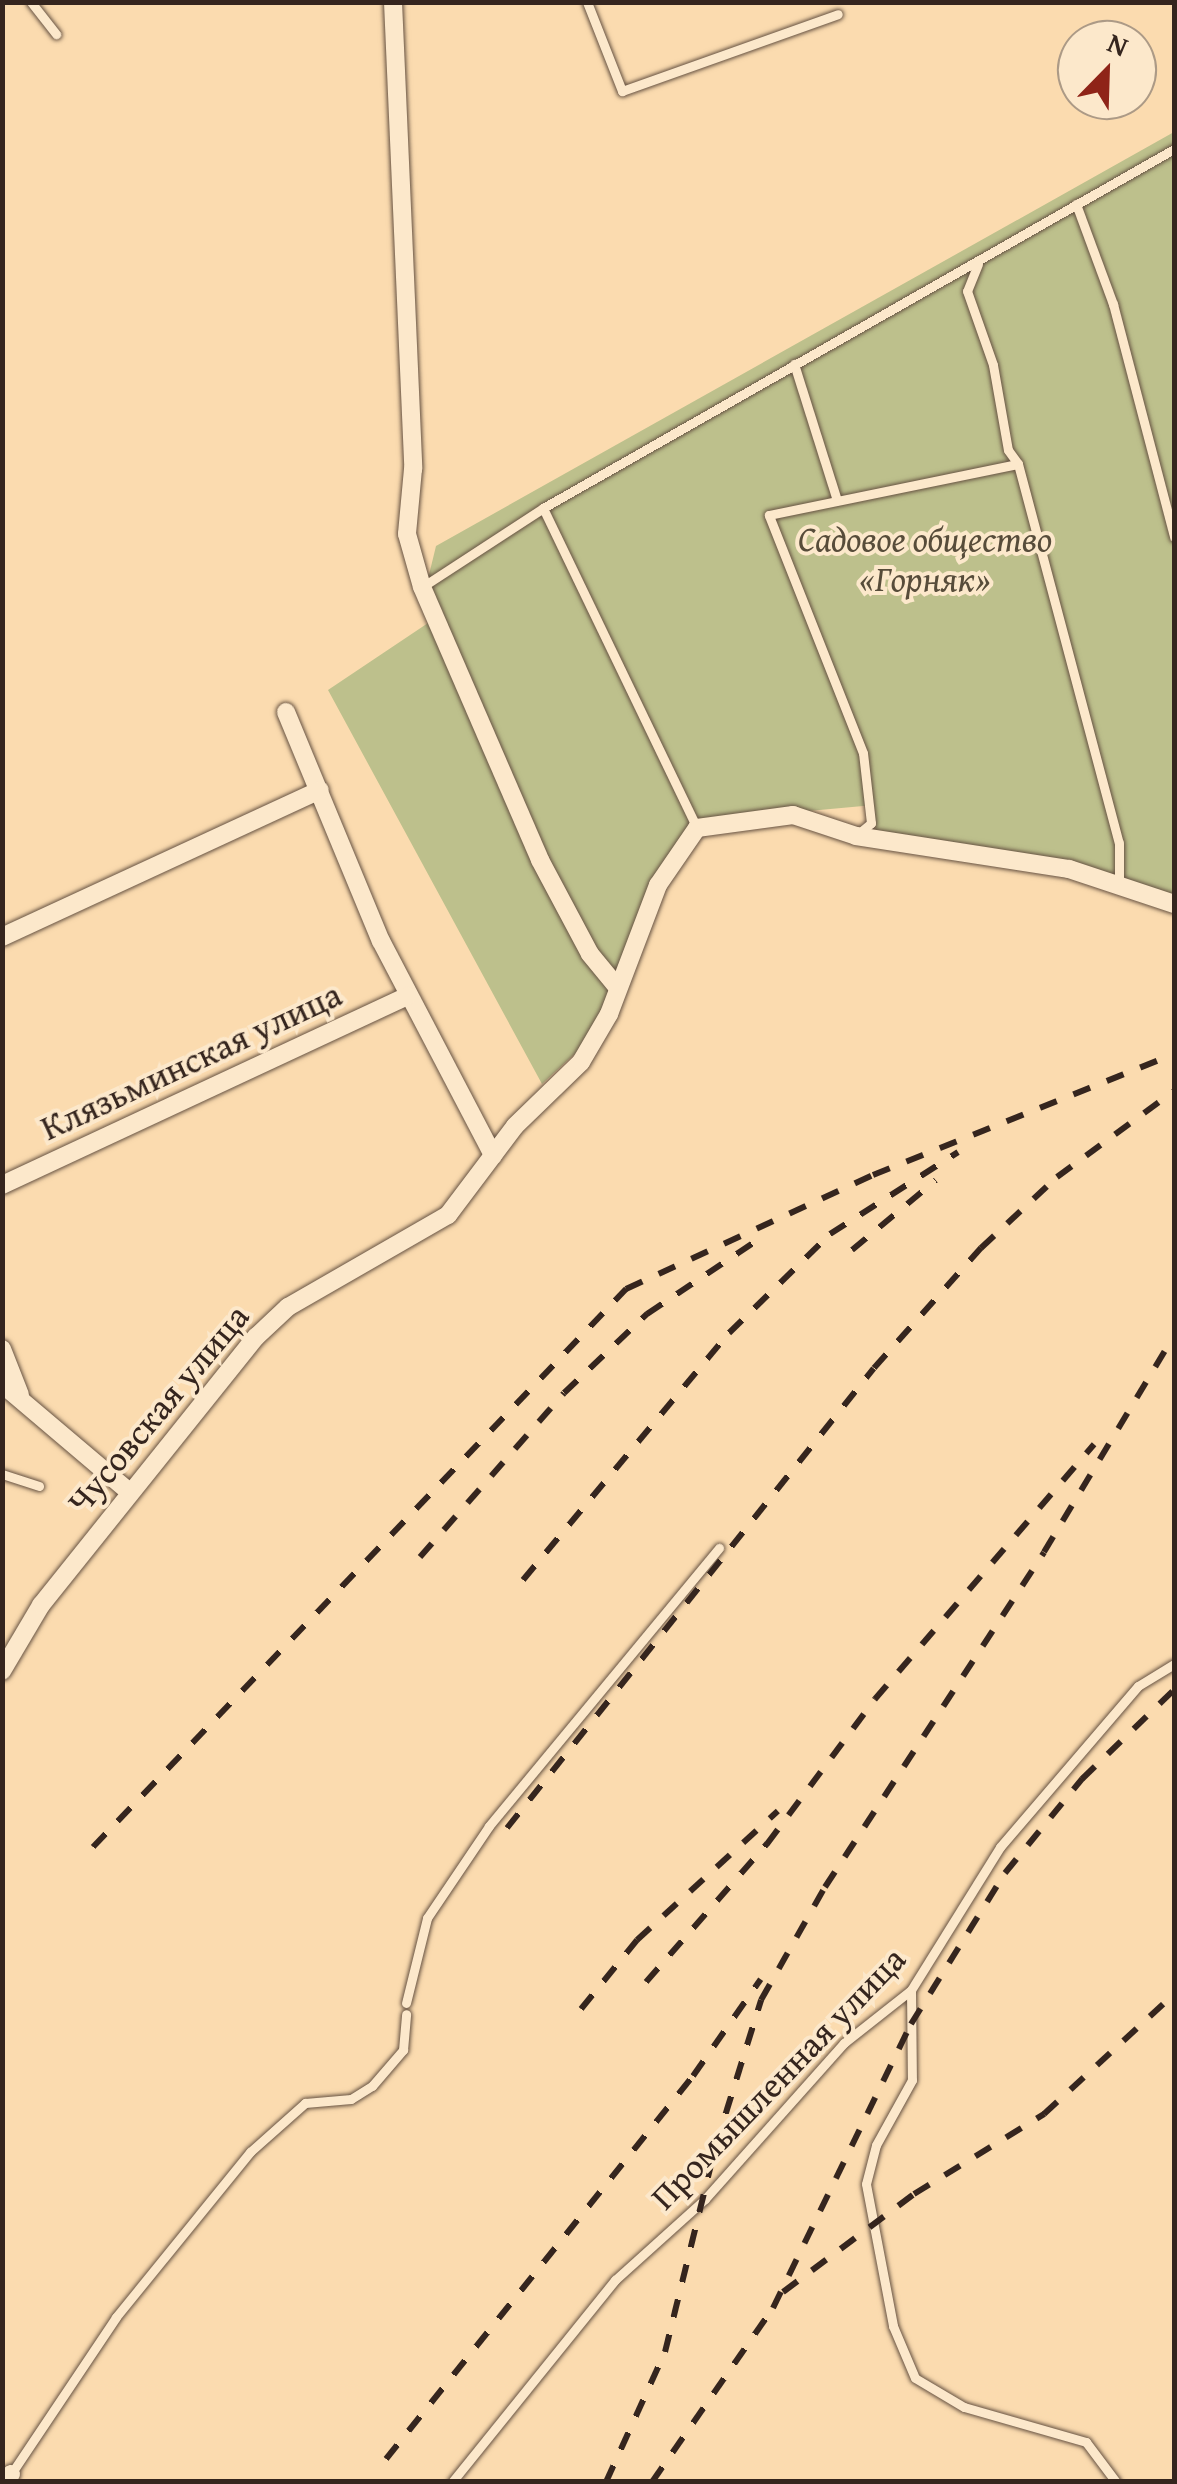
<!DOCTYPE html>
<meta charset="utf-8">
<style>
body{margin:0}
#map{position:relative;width:1177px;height:2484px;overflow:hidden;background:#fbdbaf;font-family:"Gentium Book Plus",serif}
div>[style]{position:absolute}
.green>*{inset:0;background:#bdc08c}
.roads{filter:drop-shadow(0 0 2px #665242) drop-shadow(0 0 2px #665242)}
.lane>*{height:9px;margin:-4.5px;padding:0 4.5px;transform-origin:4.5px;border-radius:4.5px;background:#fce8cb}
.street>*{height:18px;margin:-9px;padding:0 9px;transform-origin:9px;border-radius:9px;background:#fce8cb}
.rail>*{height:6px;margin-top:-3px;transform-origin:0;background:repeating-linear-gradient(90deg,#35251e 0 18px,transparent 0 36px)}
span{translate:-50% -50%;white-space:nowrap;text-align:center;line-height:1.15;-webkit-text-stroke:8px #fce8cb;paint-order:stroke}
.park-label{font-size:35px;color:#574c3a;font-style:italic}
.street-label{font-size:35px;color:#35251e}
.frame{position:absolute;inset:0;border:5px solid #35251e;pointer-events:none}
.north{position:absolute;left:1057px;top:20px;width:100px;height:100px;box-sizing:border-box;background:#fce8cb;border:2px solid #ac9a86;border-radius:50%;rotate:23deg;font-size:28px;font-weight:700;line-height:40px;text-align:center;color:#35251e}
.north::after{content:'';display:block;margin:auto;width:35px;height:45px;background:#8f2418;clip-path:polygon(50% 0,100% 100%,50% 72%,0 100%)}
</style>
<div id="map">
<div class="green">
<div style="clip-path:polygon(1174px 132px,1174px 901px,876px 838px,874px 805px,732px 818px,697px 828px,582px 1047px,542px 1084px,328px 690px,437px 617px,427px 583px,436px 546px)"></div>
</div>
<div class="roads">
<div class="lane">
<div style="left:31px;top:2px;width:41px;rotate:52deg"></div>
<div style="left:587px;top:2px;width:96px;rotate:68.5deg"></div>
<div style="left:622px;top:91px;width:229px;rotate:-19.6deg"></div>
<div style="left:1076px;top:204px;width:107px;rotate:69.7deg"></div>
<div style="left:1113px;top:304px;width:241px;rotate:75.3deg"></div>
<div style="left:978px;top:264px;width:29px;rotate:112deg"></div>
<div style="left:967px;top:291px;width:78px;rotate:70.6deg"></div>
<div style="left:993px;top:365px;width:86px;rotate:80deg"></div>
<div style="left:1008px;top:450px;width:17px;rotate:54deg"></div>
<div style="left:1018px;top:464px;width:392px;rotate:75.1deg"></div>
<div style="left:1119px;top:843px;width:43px;rotate:90deg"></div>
<div style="left:794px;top:364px;width:143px;rotate:72.5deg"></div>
<div style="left:543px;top:508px;width:355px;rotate:64.3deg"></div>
<div style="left:422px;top:587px;width:145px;rotate:-33.1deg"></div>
<div style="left:543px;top:508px;width:726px;rotate:-29.64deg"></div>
<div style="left:858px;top:834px;width:17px;rotate:-40deg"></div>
<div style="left:871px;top:823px;width:70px;rotate:-96.5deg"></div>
<div style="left:863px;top:753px;width:256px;rotate:-111.6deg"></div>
<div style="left:769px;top:515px;width:254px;rotate:-11.6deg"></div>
<div style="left:2px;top:1474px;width:39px;rotate:18deg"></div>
<div style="left:911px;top:1990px;width:90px;rotate:89.4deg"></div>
<div style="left:912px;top:2080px;width:74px;rotate:119deg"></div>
<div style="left:876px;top:2145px;width:40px;rotate:104.4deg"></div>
<div style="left:866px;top:2184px;width:145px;rotate:79.2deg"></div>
<div style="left:893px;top:2326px;width:56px;rotate:67.1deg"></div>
<div style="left:915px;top:2378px;width:57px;rotate:30.6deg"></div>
<div style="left:964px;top:2407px;width:127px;rotate:16deg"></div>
<div style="left:1086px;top:2442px;width:50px;rotate:53.1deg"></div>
<div style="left:406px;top:2003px;width:88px;rotate:-76.1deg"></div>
<div style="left:427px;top:1918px;width:111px;rotate:-56deg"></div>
<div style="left:489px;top:1826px;width:361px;rotate:-50.4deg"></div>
<div style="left:11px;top:2474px;width:189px;rotate:-56.2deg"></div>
<div style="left:116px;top:2317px;width:213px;rotate:-50.9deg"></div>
<div style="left:250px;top:2152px;width:74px;rotate:-41.7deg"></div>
<div style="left:305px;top:2103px;width:46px;rotate:-5deg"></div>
<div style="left:351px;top:2099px;width:25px;rotate:-32deg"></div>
<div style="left:372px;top:2086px;width:48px;rotate:-49.3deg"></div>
<div style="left:403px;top:2050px;width:36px;rotate:-85deg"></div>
<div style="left:452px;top:2482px;width:260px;rotate:-51.1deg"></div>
<div style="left:615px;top:2280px;width:121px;rotate:-42deg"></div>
<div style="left:705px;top:2199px;width:209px;rotate:-48.3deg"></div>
<div style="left:844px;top:2043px;width:85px;rotate:-38.3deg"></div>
<div style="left:911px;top:1990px;width:168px;rotate:-58.1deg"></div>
<div style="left:1000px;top:1847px;width:212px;rotate:-49.4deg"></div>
<div style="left:1138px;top:1686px;width:42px;rotate:-31.4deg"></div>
</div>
<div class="street">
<div style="left:393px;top:2px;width:467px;rotate:87.5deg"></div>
<div style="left:413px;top:469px;width:65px;rotate:95.3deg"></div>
<div style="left:407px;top:534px;width:55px;rotate:74.2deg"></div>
<div style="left:422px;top:587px;width:297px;rotate:66.6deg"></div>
<div style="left:540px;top:860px;width:106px;rotate:62deg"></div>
<div style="left:590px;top:954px;width:44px;rotate:50.5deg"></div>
<div style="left:286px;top:712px;width:248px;rotate:67.5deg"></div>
<div style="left:381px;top:941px;width:242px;rotate:62.4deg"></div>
<div style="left:2px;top:937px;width:350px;rotate:-24.8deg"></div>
<div style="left:2px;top:1185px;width:447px;rotate:-25deg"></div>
<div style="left:2px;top:1349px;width:49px;rotate:68.6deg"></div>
<div style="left:2px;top:1384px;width:165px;rotate:40.3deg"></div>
<div style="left:2px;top:1671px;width:77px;rotate:-59.4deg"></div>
<div style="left:41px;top:1605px;width:344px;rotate:-51.3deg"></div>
<div style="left:256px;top:1337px;width:44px;rotate:-43.2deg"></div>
<div style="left:288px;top:1307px;width:185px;rotate:-29.9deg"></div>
<div style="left:448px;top:1215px;width:111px;rotate:-53deg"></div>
<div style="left:515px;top:1126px;width:92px;rotate:-44.1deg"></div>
<div style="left:581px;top:1062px;width:56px;rotate:-59.7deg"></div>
<div style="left:609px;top:1014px;width:138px;rotate:-69.2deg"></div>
<div style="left:658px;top:885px;width:69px;rotate:-55.6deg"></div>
<div style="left:697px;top:828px;width:97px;rotate:-7.7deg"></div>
<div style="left:793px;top:815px;width:66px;rotate:18.4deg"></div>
<div style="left:856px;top:836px;width:216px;rotate:8.8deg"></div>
<div style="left:1069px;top:869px;width:111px;rotate:18.4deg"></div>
<div style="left:5px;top:2482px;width:10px;rotate:-53deg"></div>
</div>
</div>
<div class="rail">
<div style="left:852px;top:1250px;width:109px;rotate:-39.8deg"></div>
<div style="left:420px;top:1557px;width:218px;rotate:-48.7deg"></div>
<div style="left:564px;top:1393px;width:115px;rotate:-43.6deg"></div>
<div style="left:647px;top:1314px;width:142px;rotate:-33.8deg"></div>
<div style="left:523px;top:1580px;width:322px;rotate:-50.2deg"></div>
<div style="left:729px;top:1333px;width:141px;rotate:-44.4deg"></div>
<div style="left:830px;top:1234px;width:152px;rotate:-32.6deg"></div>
<div style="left:507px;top:1828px;width:588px;rotate:-51.42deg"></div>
<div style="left:874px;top:1368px;width:161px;rotate:-48.3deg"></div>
<div style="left:981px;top:1248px;width:104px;rotate:-43.1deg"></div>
<div style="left:1057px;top:1177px;width:145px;rotate:-36.3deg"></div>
<div style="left:93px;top:1847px;width:772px;rotate:-46.31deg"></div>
<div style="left:626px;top:1289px;width:272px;rotate:-24.8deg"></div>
<div style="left:873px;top:1175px;width:324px;rotate:-21.9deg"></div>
<div style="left:646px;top:1982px;width:184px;rotate:-48.8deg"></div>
<div style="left:767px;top:1844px;width:181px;rotate:-53.3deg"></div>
<div style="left:875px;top:1699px;width:336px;rotate:-49.3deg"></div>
<div style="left:581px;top:2009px;width:89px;rotate:-50.9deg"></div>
<div style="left:637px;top:1940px;width:191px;rotate:-42.5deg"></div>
<div style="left:783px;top:2292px;width:164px;rotate:-36.8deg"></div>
<div style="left:914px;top:2194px;width:153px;rotate:-31.6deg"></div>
<div style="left:1044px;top:2114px;width:177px;rotate:-42.7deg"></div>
<div style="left:386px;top:2459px;width:491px;rotate:-51.3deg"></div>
<div style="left:693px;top:2076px;width:118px;rotate:-55deg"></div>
<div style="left:606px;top:2482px;width:143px;rotate:-65.6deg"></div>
<div style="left:665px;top:2352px;width:210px;rotate:-76.2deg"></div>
<div style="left:715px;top:2148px;width:155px;rotate:-72.7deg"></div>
<div style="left:761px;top:2000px;width:130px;rotate:-60.5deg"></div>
<div style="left:825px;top:1887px;width:400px;rotate:-56.8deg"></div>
<div style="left:1044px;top:1552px;width:252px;rotate:-59deg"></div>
<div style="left:652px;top:2482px;width:212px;rotate:-55.2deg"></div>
<div style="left:773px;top:2308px;width:316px;rotate:-64.1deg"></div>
<div style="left:911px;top:2024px;width:178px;rotate:-58.1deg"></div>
<div style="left:1005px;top:1873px;width:122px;rotate:-50.7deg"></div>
<div style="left:1082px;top:1779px;width:128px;rotate:-44.1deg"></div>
</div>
<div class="park-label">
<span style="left:925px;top:559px">Садовое общество<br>«Горняк»</span>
</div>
<div class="street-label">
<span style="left:191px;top:1061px;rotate:-25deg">Клязьминская улица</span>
<span style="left:158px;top:1409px;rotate:-50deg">Чусовская улица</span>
<span style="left:778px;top:2078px;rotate:-46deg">Промышленная улица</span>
</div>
<div class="frame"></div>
<div class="north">N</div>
</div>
